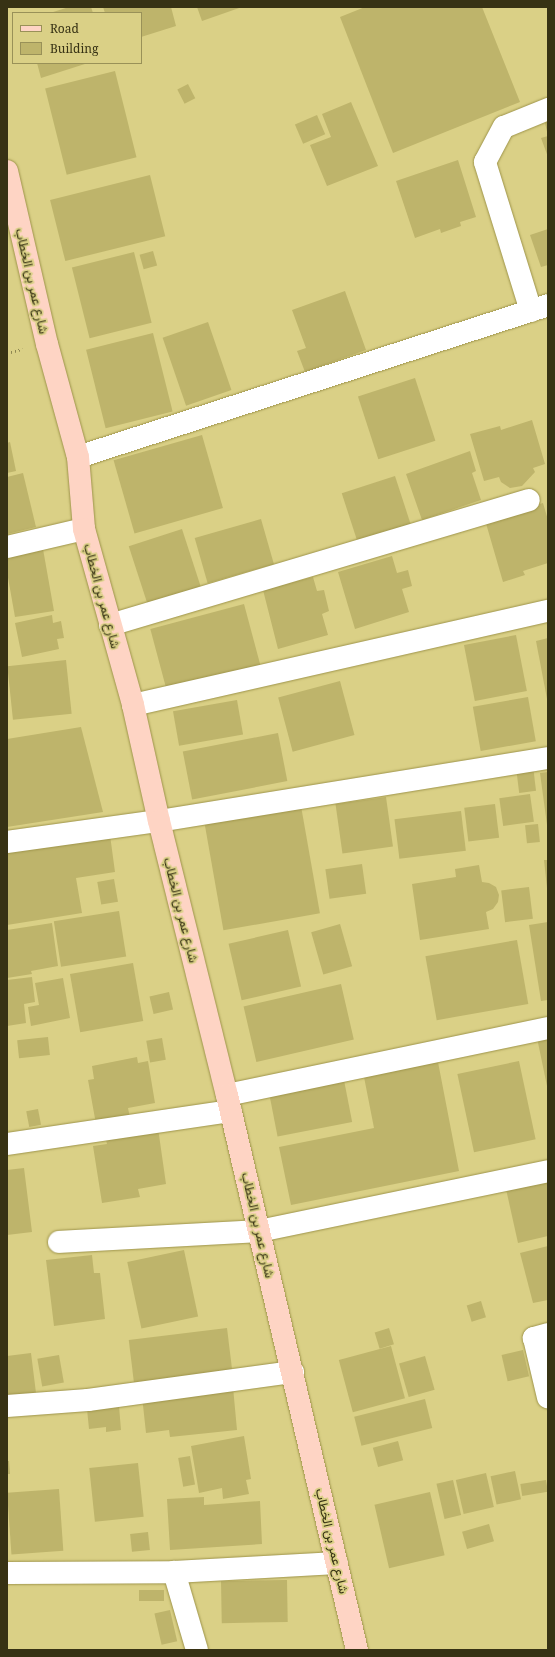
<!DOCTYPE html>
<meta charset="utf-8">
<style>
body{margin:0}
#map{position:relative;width:555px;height:1657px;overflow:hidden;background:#dad086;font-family:"Noto Serif",Vazirmatn,serif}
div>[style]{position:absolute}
.building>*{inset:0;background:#beb46b;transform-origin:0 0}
.path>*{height:2.5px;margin-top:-1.25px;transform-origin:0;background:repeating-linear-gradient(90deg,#8e8651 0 1px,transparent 0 4px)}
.roads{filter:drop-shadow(0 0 1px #9e944b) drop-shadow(0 0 1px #9e944b)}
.minor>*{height:22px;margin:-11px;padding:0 11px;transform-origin:11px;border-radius:11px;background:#fff}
.major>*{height:22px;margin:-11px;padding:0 11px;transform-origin:11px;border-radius:11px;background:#fed4c4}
span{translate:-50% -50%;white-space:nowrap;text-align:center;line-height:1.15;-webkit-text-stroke:3.5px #dad086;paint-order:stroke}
.street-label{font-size:13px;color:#373214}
.frame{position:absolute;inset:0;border:8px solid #373214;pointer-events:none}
.legend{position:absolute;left:12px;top:12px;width:130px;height:52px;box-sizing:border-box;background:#dad086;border:1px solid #999158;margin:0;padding:5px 7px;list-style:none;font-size:12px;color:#373214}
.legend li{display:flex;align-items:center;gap:8px;height:20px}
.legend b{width:20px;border:1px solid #999158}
</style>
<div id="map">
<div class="building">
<div style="clip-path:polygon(69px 7px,91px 7px,93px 13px,50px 13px)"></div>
<div style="clip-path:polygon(103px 7px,171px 7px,176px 26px,141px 37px,141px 13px,105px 13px)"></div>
<div style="clip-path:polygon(197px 7px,242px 7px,202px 21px)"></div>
<div style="clip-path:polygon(365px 7px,482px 7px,520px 102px,393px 153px,340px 17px)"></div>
<div style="clip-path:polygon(37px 63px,88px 63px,41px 78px)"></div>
<div style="left:115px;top:71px;width:89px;height:72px;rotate:76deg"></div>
<div style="left:188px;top:84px;width:16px;height:12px;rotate:63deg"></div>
<div style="clip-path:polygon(351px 102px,378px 166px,327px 186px,310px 145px,331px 137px,322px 114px)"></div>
<div style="left:317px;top:115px;width:21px;height:24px;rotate:67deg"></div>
<div style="clip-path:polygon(548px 120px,548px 157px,541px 138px,548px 136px,545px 123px)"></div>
<div style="clip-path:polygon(458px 160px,476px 217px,460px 222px,461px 226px,441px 233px,440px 229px,415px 238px,396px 181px)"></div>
<div style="left:150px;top:175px;width:63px;height:103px;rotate:76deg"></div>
<div style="clip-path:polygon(548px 229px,548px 265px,541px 267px,530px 235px)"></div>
<div style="left:153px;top:251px;width:15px;height:14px;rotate:74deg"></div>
<div style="left:134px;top:252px;width:73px;height:64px;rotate:76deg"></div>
<div style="clip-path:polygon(345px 291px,366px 350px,305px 372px,297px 351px,306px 348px,292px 310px)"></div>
<div style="left:208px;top:322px;width:72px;height:48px;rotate:71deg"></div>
<div style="left:153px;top:333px;width:81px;height:69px;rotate:76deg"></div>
<div style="left:415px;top:378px;width:66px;height:60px;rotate:72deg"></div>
<div style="clip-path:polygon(532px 420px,545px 464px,533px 468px,535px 472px,522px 486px,510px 488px,501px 482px,499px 477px,484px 481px,470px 434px,500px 426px,501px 430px)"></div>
<div style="left:202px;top:435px;width:76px;height:92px;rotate:74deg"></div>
<div style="clip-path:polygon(10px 442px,16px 471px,7px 473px,7px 443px)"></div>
<div style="clip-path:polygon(470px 451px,476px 471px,472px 473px,481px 500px,422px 520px,406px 474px)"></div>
<div style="clip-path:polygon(23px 473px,36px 527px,7px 534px,7px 477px)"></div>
<div style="left:395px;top:476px;width:51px;height:56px;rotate:72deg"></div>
<div style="clip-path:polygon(543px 503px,548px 520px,548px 563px,523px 571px,525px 575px,503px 582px,485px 520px)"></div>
<div style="left:261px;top:519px;width:47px;height:69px;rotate:74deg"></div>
<div style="left:182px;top:529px;width:61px;height:56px;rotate:72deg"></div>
<div style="clip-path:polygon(43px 549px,54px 611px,15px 617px,7px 572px,7px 555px)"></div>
<div style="clip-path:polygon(392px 556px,397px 573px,408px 570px,412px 586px,402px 589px,409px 612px,355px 629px,338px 572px)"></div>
<div style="clip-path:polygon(313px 577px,317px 591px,324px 590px,329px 611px,322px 614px,328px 635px,278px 649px,263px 590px)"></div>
<div style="left:244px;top:604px;width:69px;height:97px;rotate:75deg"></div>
<div style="clip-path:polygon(52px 615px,53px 623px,61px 621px,64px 638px,57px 639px,59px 649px,22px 657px,15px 623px)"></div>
<div style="left:516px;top:635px;width:57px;height:53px;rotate:79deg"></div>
<div style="clip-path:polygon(548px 638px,548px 699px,547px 699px,536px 641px)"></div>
<div style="left:66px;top:660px;width:54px;height:59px;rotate:84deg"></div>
<div style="left:340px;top:681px;width:56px;height:64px;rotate:75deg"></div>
<div style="left:528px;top:697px;width:45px;height:56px;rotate:80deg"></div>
<div style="left:237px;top:700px;width:35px;height:65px;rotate:80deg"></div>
<div style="clip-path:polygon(81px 727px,103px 812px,7px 827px,7px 739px)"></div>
<div style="left:278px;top:733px;width:49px;height:97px;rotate:79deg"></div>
<div style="left:533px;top:766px;width:25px;height:17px;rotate:83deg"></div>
<div style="clip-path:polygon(548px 772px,548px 825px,547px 825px,540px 773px)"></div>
<div style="left:530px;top:794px;width:28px;height:31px;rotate:82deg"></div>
<div style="left:386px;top:797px;width:50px;height:51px;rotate:82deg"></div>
<div style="left:495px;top:804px;width:34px;height:31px;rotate:83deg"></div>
<div style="left:301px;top:806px;width:109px;height:98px;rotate:80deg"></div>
<div style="left:461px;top:811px;width:40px;height:67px;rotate:83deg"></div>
<div style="left:538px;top:824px;width:18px;height:13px;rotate:84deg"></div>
<div style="clip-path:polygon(110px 835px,115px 872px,76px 878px,82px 913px,7px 925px,7px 851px)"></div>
<div style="clip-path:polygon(544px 860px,548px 860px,548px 888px,547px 888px)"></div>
<div style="left:362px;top:864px;width:30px;height:37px;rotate:82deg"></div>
<div style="clip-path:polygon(479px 865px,482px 882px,489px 883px,496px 887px,499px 895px,498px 902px,493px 909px,486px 912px,489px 929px,420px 940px,412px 884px,456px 877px,455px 869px)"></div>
<div style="left:114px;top:879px;width:23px;height:17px;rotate:80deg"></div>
<div style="left:529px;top:887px;width:32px;height:28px;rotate:83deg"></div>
<div style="left:119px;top:911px;width:46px;height:66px;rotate:81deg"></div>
<div style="clip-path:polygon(548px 922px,548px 1000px,541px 1001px,529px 925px)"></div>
<div style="clip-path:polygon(52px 923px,58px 966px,31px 971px,32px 974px,7px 978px,7px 930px)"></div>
<div style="left:340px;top:924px;width:44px;height:30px;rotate:74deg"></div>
<div style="left:288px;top:930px;width:58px;height:61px;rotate:77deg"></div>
<div style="left:517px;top:940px;width:65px;height:93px;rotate:80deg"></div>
<div style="left:133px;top:963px;width:59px;height:64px;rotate:80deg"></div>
<div style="clip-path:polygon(32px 977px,35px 1002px,24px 1004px,26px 1023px,7px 1026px,7px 980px)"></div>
<div style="clip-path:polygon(63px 978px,70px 1018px,31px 1026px,28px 1007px,39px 1005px,35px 983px)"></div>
<div style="left:341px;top:984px;width:57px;height:100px;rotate:77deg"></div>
<div style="left:169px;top:992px;width:18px;height:20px;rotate:77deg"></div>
<div style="clip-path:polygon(548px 1031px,548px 1086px,547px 1086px,536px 1033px)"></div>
<div style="left:48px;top:1037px;width:18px;height:31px;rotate:84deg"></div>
<div style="left:162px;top:1038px;width:22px;height:16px;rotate:80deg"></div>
<div style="clip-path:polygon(137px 1057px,138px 1063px,148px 1061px,155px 1103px,128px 1108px,130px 1118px,96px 1124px,88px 1080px,94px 1079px,92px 1066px)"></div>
<div style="left:519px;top:1061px;width:80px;height:63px;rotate:78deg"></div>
<div style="clip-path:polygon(438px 1062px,459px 1171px,291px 1205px,279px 1147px,374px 1128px,364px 1077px)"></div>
<div style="left:343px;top:1075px;width:48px;height:76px;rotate:79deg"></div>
<div style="left:38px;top:1109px;width:16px;height:12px;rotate:79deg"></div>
<div style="clip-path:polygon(158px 1128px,166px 1184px,138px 1189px,140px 1197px,102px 1203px,93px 1146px,107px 1144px,105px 1136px)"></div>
<div style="clip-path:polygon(24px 1168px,32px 1232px,7px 1235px,7px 1170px)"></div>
<div style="clip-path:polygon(548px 1180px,548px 1236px,518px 1243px,506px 1189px)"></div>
<div style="clip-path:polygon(548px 1246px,548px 1300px,533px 1303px,520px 1253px)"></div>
<div style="left:184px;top:1250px;width:68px;height:58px;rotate:78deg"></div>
<div style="clip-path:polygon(92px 1255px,94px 1273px,100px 1273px,105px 1319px,54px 1326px,46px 1260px)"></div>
<div style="left:481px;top:1301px;width:17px;height:15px;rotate:73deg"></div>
<div style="left:227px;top:1328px;width:43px;height:99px;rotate:83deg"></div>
<div style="left:389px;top:1328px;width:17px;height:15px;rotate:73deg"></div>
<div style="left:391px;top:1346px;width:54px;height:54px;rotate:75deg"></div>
<div style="left:523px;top:1350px;width:27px;height:22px;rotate:77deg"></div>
<div style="clip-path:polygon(31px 1353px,36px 1393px,7px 1396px,7px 1356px)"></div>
<div style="left:59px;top:1355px;width:28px;height:22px;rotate:80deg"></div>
<div style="left:425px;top:1356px;width:35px;height:27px;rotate:74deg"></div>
<div style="clip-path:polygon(233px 1387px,237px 1430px,170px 1437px,169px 1430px,146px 1433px,142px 1396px)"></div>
<div style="left:425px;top:1399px;width:30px;height:73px;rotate:76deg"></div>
<div style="clip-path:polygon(119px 1406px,121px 1430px,106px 1432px,106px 1427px,89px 1429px,87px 1409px)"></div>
<div style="clip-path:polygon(244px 1436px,251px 1479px,246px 1480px,249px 1494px,223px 1499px,222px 1488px,199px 1493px,191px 1446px)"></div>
<div style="left:398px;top:1441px;width:20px;height:26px;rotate:75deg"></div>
<div style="left:190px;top:1456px;width:29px;height:12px;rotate:80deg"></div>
<div style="clip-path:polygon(7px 1461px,9px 1461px,10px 1474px,7px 1474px)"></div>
<div style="left:138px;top:1463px;width:54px;height:49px;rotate:84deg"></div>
<div style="left:515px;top:1471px;width:29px;height:25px;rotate:78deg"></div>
<div style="left:486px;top:1473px;width:35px;height:31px;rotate:77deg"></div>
<div style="left:453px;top:1480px;width:36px;height:17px;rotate:77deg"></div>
<div style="left:546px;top:1480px;width:12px;height:26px;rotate:81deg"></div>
<div style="left:59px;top:1489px;width:62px;height:52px;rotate:86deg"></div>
<div style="left:430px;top:1492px;width:65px;height:57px;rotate:77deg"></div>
<div style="clip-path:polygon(204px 1497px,204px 1505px,260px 1501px,262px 1544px,170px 1550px,167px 1499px)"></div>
<div style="left:489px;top:1524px;width:18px;height:28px;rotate:74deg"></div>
<div style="left:148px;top:1532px;width:18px;height:18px;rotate:84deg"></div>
<div style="left:287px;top:1580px;width:42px;height:66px;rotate:89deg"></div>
<div style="left:164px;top:1590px;width:11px;height:25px;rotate:90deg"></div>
<div style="left:170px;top:1610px;width:32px;height:16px;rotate:77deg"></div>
</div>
<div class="path">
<div style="left:7px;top:353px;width:16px;rotate:-15deg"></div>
</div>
<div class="roads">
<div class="minor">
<div style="left:531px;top:311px;width:156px;rotate:-107.2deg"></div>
<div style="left:485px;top:162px;width:40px;rotate:-62deg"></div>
<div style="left:504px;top:127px;width:48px;rotate:-22.2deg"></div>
<div style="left:78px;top:457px;width:494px;rotate:-17.9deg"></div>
<div style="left:7px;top:547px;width:79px;rotate:-13.2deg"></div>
<div style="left:110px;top:625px;width:437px;rotate:-16.6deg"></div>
<div style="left:133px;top:705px;width:426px;rotate:-12.8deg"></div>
<div style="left:7px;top:842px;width:153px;rotate:-7.9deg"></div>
<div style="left:159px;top:821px;width:394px;rotate:-9.2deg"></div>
<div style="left:227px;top:1095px;width:328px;rotate:-11.8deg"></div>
<div style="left:7px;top:1144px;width:226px;rotate:-8.4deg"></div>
<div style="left:59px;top:1242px;width:200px;rotate:-3.1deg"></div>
<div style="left:259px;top:1231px;width:295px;rotate:-11.7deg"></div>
<div style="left:548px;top:1334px;width:15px;rotate:164deg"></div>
<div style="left:534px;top:1338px;width:61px;rotate:76.7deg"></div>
<div style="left:7px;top:1406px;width:81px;rotate:-4.2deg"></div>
<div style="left:88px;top:1400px;width:207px;rotate:-7.8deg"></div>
<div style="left:174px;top:1572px;width:81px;rotate:73.6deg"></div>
<div style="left:7px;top:1573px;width:167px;rotate:-0.3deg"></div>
<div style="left:174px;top:1572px;width:163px;rotate:-3.2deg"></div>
</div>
<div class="major">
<div style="left:7px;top:171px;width:178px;rotate:77deg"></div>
<div style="left:47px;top:344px;width:117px;rotate:74.7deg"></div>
<div style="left:78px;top:457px;width:72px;rotate:85.2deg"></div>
<div style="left:84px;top:529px;width:183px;rotate:74.4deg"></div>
<div style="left:133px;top:705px;width:119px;rotate:77.4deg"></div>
<div style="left:159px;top:821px;width:282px;rotate:76.1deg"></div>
<div style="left:227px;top:1095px;width:570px;rotate:76.82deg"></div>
</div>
</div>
<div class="street-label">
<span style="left:32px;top:281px;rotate:77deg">شارع عمر بن الخطاب</span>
<span style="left:102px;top:596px;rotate:75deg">شارع عمر بن الخطاب</span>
<span style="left:181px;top:910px;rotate:76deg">شارع عمر بن الخطاب</span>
<span style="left:258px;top:1225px;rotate:77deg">شارع عمر بن الخطاب</span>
<span style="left:332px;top:1541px;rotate:77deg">شارع عمر بن الخطاب</span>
</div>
<div class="frame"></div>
<ul class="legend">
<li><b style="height:5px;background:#fed4c4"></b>Road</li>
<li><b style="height:11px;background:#beb46b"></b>Building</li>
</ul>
</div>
